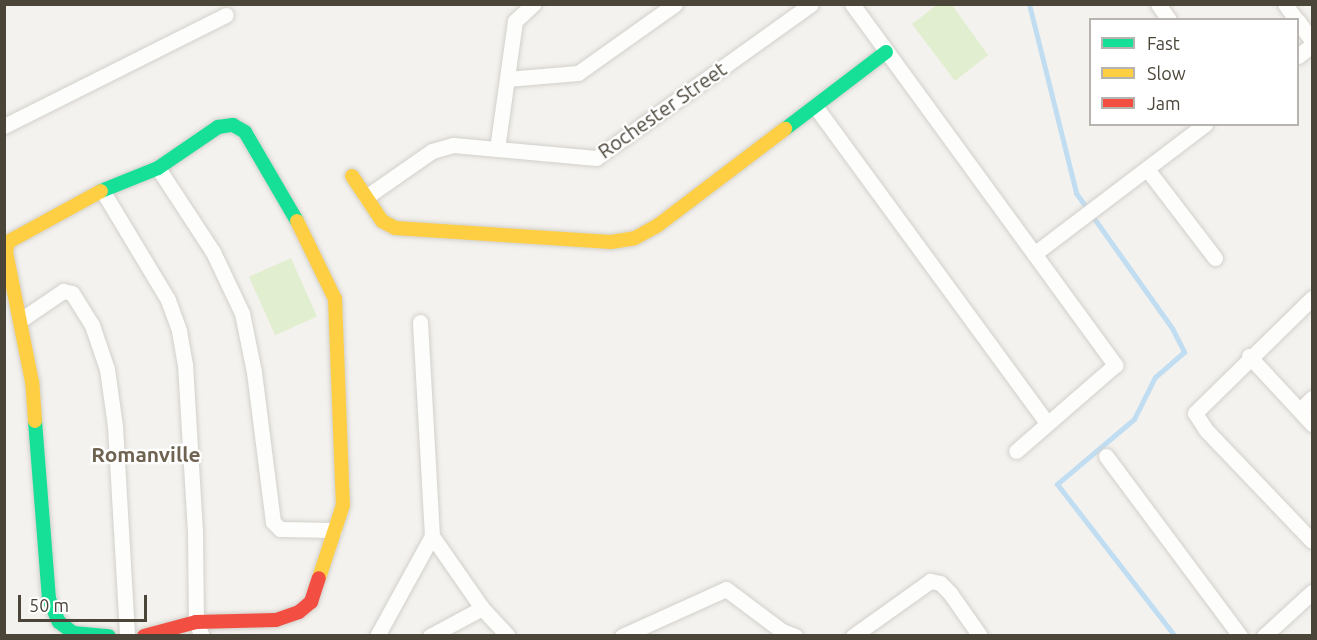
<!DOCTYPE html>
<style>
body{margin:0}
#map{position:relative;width:1317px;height:640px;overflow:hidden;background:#f4f2ee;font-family:Ubuntu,sans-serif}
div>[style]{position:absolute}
.green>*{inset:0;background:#e1eecf;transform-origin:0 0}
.stream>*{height:5px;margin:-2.5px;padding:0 2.5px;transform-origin:2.5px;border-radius:2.5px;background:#c0ddf1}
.roads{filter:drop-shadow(0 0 2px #d2d0cb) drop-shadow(0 0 2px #d2d0cb)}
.street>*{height:15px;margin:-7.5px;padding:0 7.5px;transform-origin:7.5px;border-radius:7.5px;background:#fdfdfc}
.fast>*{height:14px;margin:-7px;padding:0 7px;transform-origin:7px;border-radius:7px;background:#16e098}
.slow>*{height:14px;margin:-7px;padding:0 7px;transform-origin:7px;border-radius:7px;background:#ffcf43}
.jam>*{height:14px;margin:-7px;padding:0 7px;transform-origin:7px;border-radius:7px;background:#f24e42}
span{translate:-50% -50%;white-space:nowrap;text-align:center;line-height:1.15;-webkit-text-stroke:4.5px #fff;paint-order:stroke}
.street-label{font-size:20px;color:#4b4439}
.neighbourhood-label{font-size:21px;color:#6e6250;font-weight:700}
.frame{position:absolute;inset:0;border:6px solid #4b4439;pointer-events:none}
.legend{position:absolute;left:1089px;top:18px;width:210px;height:108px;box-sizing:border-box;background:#fff;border:2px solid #b7b4b0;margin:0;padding:8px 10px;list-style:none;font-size:18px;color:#4b4439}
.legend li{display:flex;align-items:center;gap:12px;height:30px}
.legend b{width:30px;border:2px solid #b7b4b0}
.scale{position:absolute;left:18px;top:595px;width:129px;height:27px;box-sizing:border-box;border:3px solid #4b4439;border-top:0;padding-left:8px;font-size:18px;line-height:21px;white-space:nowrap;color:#4b4439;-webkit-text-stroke:4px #fff;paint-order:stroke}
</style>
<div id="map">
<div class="green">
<div style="clip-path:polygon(938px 4px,952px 5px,988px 55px,955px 81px,912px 24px)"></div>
<div style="left:291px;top:258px;width:64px;height:46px;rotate:66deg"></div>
</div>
<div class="stream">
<div style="left:1029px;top:4px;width:195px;rotate:76deg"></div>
<div style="left:1076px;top:193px;width:166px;rotate:54.6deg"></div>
<div style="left:1172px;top:328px;width:27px;rotate:63deg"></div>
<div style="left:1184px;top:352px;width:38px;rotate:139deg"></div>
<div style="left:1155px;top:377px;width:47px;rotate:116.6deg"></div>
<div style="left:1134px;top:419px;width:101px;rotate:139.8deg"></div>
<div style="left:1057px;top:484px;width:192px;rotate:52.2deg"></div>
</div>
<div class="roads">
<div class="street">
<div style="left:852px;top:4px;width:447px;rotate:53.9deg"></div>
<div style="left:1115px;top:365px;width:131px;rotate:139deg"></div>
<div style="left:1158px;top:4px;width:19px;rotate:55deg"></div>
<div style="left:1285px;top:4px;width:19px;rotate:55deg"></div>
<div style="left:1298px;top:21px;width:24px;rotate:55deg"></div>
<div style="left:1298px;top:56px;width:18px;rotate:-38deg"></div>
<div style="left:507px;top:79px;width:71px;rotate:-4.8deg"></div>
<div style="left:578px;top:73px;width:119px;rotate:-35.4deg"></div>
<div style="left:815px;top:106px;width:393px;rotate:53.8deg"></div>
<div style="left:4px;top:126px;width:248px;rotate:-26.6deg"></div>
<div style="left:497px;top:149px;width:129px;rotate:-82deg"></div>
<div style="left:515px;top:21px;width:25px;rotate:-43deg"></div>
<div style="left:158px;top:168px;width:100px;rotate:56.8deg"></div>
<div style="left:213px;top:252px;width:68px;rotate:64.6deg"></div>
<div style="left:242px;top:313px;width:60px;rotate:78.5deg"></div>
<div style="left:254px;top:372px;width:151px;rotate:82.8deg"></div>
<div style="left:273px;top:522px;width:10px;rotate:45deg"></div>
<div style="left:280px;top:529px;width:54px;rotate:1.1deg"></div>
<div style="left:1147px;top:169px;width:112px;rotate:52.6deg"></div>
<div style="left:102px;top:190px;width:128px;rotate:59deg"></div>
<div style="left:168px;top:300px;width:33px;rotate:70deg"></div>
<div style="left:179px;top:331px;width:34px;rotate:80deg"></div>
<div style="left:185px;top:364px;width:167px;rotate:86.6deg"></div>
<div style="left:195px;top:531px;width:91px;rotate:89.4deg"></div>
<div style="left:196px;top:622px;width:15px;rotate:67deg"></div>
<div style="left:366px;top:197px;width:80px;rotate:-34.9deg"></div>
<div style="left:432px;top:151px;width:22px;rotate:-16deg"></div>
<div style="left:453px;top:145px;width:144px;rotate:5.2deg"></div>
<div style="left:596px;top:158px;width:264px;rotate:-35.6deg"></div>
<div style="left:1034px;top:254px;width:215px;rotate:-37.2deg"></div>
<div style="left:1312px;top:298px;width:164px;rotate:135.5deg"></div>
<div style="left:1195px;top:413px;width:20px;rotate:57deg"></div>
<div style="left:1206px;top:430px;width:153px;rotate:46.3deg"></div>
<div style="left:22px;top:319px;width:50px;rotate:-34.3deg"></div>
<div style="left:63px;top:291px;width:9px;rotate:13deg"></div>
<div style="left:72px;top:293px;width:38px;rotate:58deg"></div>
<div style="left:92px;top:325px;width:46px;rotate:71.2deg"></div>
<div style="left:107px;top:369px;width:58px;rotate:82deg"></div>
<div style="left:115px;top:426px;width:210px;rotate:86.7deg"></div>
<div style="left:420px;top:322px;width:214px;rotate:86.8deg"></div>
<div style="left:432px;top:536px;width:88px;rotate:55.2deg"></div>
<div style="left:482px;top:608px;width:37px;rotate:47deg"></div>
<div style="left:1249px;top:356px;width:93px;rotate:47.2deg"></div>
<div style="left:1300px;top:410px;width:17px;rotate:-45deg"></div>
<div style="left:1106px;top:456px;width:224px;rotate:53.3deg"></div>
<div style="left:377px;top:636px;width:114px;rotate:-61.2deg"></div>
<div style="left:430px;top:636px;width:59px;rotate:-28.3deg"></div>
<div style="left:622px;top:636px;width:114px;rotate:-24.3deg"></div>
<div style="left:726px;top:589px;width:70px;rotate:36.9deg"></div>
<div style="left:782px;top:631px;width:14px;rotate:21deg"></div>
<div style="left:853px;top:636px;width:95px;rotate:-35.5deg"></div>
<div style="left:930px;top:581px;width:10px;rotate:11deg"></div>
<div style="left:940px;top:583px;width:14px;rotate:45deg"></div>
<div style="left:950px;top:593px;width:52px;rotate:55.1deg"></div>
<div style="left:1264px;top:636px;width:65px;rotate:-42.5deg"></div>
</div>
<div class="fast">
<div style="left:785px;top:129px;width:127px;rotate:-37.3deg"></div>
<div style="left:101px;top:191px;width:61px;rotate:-22deg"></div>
<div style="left:158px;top:168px;width:73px;rotate:-34.3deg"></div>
<div style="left:218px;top:127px;width:15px;rotate:-8deg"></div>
<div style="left:233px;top:125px;width:14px;rotate:30deg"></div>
<div style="left:245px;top:132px;width:103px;rotate:59.7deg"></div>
<div style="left:35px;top:421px;width:179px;rotate:85.5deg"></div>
<div style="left:49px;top:599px;width:25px;rotate:67deg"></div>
<div style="left:59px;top:622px;width:18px;rotate:38deg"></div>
<div style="left:73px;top:633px;width:36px;rotate:5deg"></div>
</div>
<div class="slow">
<div style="left:352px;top:176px;width:54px;rotate:56.3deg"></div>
<div style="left:382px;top:221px;width:15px;rotate:28deg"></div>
<div style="left:395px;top:228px;width:216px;rotate:3.7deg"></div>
<div style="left:611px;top:242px;width:24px;rotate:-9deg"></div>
<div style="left:635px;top:238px;width:25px;rotate:-29deg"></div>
<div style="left:657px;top:226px;width:161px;rotate:-37.2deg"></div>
<div style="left:297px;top:221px;width:87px;rotate:64deg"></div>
<div style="left:335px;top:299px;width:206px;rotate:87.8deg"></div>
<div style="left:343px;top:505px;width:77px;rotate:108.2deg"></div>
<div style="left:35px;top:421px;width:39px;rotate:-94deg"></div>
<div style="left:32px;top:382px;width:133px;rotate:-101.3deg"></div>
<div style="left:6px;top:252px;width:10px;rotate:-79deg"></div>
<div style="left:8px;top:242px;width:106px;rotate:-28.7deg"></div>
</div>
<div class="jam">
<div style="left:144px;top:636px;width:54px;rotate:-15.1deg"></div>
<div style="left:196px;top:622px;width:80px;rotate:-1.4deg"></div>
<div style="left:276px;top:620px;width:24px;rotate:-19deg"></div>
<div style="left:299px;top:612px;width:16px;rotate:-40deg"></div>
<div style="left:311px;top:602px;width:25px;rotate:-72deg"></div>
</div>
</div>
<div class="street-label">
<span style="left:662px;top:110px;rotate:-35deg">Rochester Street</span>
</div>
<div class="neighbourhood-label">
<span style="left:146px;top:454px">Romanville</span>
</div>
<div class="frame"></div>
<ul class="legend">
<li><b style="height:8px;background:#16e098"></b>Fast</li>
<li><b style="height:8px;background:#ffcf43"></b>Slow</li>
<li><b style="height:8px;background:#f24e42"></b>Jam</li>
</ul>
<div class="scale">50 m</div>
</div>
